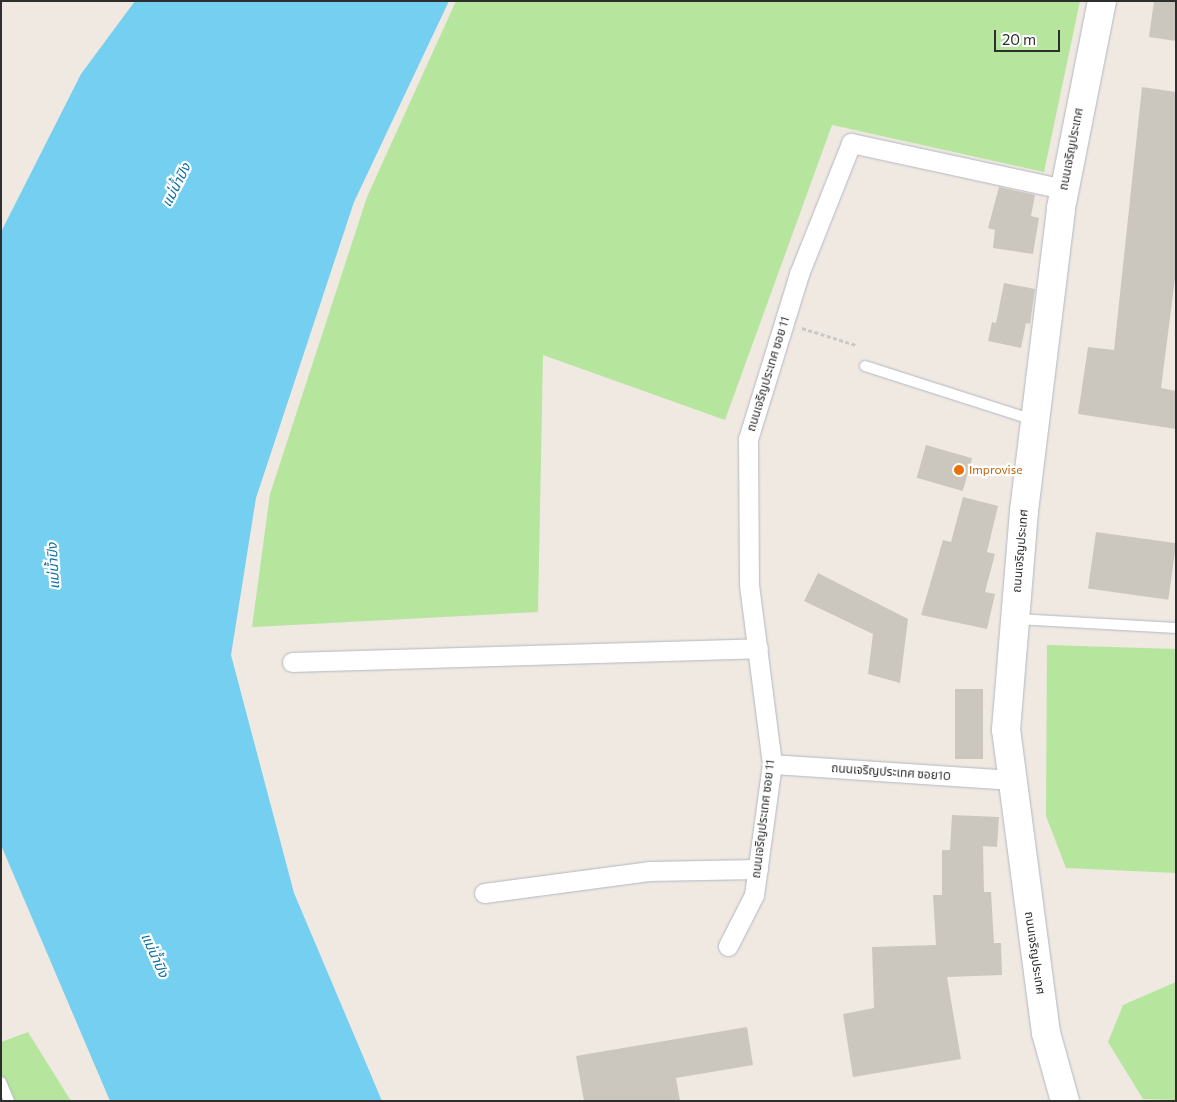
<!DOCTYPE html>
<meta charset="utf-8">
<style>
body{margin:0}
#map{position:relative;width:1177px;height:1102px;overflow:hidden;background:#efe9e1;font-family:Commissioner,"Noto Sans Thai",sans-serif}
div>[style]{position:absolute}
.green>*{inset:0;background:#b6e59e}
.water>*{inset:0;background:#75cff0}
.building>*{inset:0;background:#cbc7bf;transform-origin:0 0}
.path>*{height:3px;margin-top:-1.5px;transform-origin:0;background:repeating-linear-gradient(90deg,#c9c9c9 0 4px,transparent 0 6.5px)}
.roads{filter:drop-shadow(0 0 1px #b4b7c1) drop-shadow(0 0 1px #b4b7c1)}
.lane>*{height:10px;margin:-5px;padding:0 5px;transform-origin:5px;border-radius:5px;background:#fff}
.street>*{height:19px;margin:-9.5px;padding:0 9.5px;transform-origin:9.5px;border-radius:9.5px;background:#fff}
.secondary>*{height:28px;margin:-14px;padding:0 14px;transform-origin:14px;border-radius:14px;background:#fff}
.dots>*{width:14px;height:14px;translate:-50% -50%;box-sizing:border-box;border:2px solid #fff;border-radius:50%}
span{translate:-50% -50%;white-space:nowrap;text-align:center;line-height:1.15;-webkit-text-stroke:4.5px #fff;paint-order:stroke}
.street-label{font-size:12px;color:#2e2e2e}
.food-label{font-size:12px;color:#c56008}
.left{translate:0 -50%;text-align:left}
.water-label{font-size:14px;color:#0d6fa3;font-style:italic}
.frame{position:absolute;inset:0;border:2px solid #2e2e2e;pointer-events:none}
.scale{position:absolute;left:994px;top:30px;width:66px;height:22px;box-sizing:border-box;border:2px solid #2e2e2e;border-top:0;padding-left:6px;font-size:15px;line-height:18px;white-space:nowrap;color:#2e2e2e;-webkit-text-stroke:4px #fff;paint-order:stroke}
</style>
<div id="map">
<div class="green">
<div style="clip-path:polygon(456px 1px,1080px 1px,1044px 172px,832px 125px,725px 420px,543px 355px,538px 612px,252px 627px,270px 494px,367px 197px)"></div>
<div style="clip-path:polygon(1047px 645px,1176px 649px,1176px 873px,1066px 868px,1046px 816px)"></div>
<div style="clip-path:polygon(1176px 982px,1176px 1100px,1143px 1099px,1108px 1042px,1123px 1005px)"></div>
<div style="clip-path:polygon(28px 1032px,71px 1101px,1px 1101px,1px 1042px)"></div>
</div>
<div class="water">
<div style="clip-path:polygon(135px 1px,449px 1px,354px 202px,256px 498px,231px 655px,294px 893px,382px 1101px,110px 1101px,1px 845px,1px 232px,81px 74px)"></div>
</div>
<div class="building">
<div style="clip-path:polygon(1154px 1px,1176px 1px,1176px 41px,1149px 37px)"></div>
<div style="clip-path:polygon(1142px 87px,1176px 92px,1176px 271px,1161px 388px,1176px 391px,1176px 429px,1078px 414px,1088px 347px,1114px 350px)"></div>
<div style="clip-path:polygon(999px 187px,1035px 195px,1031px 216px,1039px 218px,1033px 254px,993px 248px,995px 230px,988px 228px)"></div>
<div style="clip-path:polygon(1004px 283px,1035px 289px,1030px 324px,1026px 323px,1021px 348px,988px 341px,992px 322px,996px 323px)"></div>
<div style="left:926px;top:445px;width:48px;height:34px;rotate:16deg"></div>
<div style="clip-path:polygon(963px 497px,998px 506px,987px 552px,995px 554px,985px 592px,995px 594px,987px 629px,921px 615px,943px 540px,951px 542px)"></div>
<div style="left:1096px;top:532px;width:81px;height:57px;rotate:8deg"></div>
<div style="clip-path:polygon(818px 573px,908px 619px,900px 683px,868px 674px,873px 634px,804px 601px)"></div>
<div style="left:955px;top:689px;width:28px;height:70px"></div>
<div style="clip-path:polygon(952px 815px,999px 817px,997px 847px,983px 846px,984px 892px,991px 892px,994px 943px,1001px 943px,1002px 975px,947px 977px,961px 1059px,853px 1077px,843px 1014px,874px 1008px,872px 947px,936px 945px,933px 895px,942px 895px,942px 850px,950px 850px)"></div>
<div style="clip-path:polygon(747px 1027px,753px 1065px,676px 1078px,680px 1101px,584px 1101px,576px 1056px)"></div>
</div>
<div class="path">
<div style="left:802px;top:328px;width:57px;rotate:17.5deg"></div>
</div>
<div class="roads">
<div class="lane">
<div style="left:865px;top:366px;width:176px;rotate:17.8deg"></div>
<div style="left:1017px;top:619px;width:159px;rotate:3.2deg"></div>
<div style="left:1px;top:1082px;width:21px;rotate:67deg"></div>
</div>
<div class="street">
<div style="left:292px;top:662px;width:466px;rotate:-1.7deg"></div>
<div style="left:772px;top:764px;width:239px;rotate:3.8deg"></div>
<div style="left:484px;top:893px;width:166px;rotate:-7.6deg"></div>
<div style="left:649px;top:871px;width:109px;rotate:-1.1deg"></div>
<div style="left:728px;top:946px;width:57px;rotate:-63deg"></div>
<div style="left:754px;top:895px;width:132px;rotate:-82.2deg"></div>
<div style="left:772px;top:764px;width:181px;rotate:-97.3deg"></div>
<div style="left:749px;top:584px;width:145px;rotate:-90.4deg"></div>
<div style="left:748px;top:439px;width:173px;rotate:-72.8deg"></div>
<div style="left:799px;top:274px;width:141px;rotate:-68.3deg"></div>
<div style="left:851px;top:143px;width:217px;rotate:12.2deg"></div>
</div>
<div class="secondary">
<div style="left:1065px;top:1101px;width:71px;rotate:-105.6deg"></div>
<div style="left:1046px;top:1033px;width:306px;rotate:-97.5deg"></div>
<div style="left:1006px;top:730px;width:220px;rotate:-85.3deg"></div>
<div style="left:1024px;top:511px;width:305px;rotate:-83deg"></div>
<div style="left:1061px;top:208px;width:211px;rotate:-78.8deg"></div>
</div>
</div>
<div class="dots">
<div style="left:959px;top:470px;background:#e8710a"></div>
</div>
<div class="street-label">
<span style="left:1071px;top:149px;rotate:-79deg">ถนนเจริญประเทศ</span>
<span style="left:768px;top:374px;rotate:-73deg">ถนนเจริญประเทศ ซอย 11</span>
<span style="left:1020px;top:551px;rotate:-85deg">ถนนเจริญประเทศ</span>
<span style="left:891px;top:772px;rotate:4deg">ถนนเจริญประเทศ ซอย10</span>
<span style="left:763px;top:819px;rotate:-83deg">ถนนเจริญประเทศ ซอย 11</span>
<span style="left:1035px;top:953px;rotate:82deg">ถนนเจริญประเทศ</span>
</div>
<div class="food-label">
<span class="left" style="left:969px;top:470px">Improvise</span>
</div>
<div class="water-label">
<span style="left:176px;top:185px;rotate:-63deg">แม่น้ำปิง</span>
<span style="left:53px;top:566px;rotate:-93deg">แม่น้ำปิง</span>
<span style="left:155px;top:955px;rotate:66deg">แม่น้ำปิง</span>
</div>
<div class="frame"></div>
<div class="scale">20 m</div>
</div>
